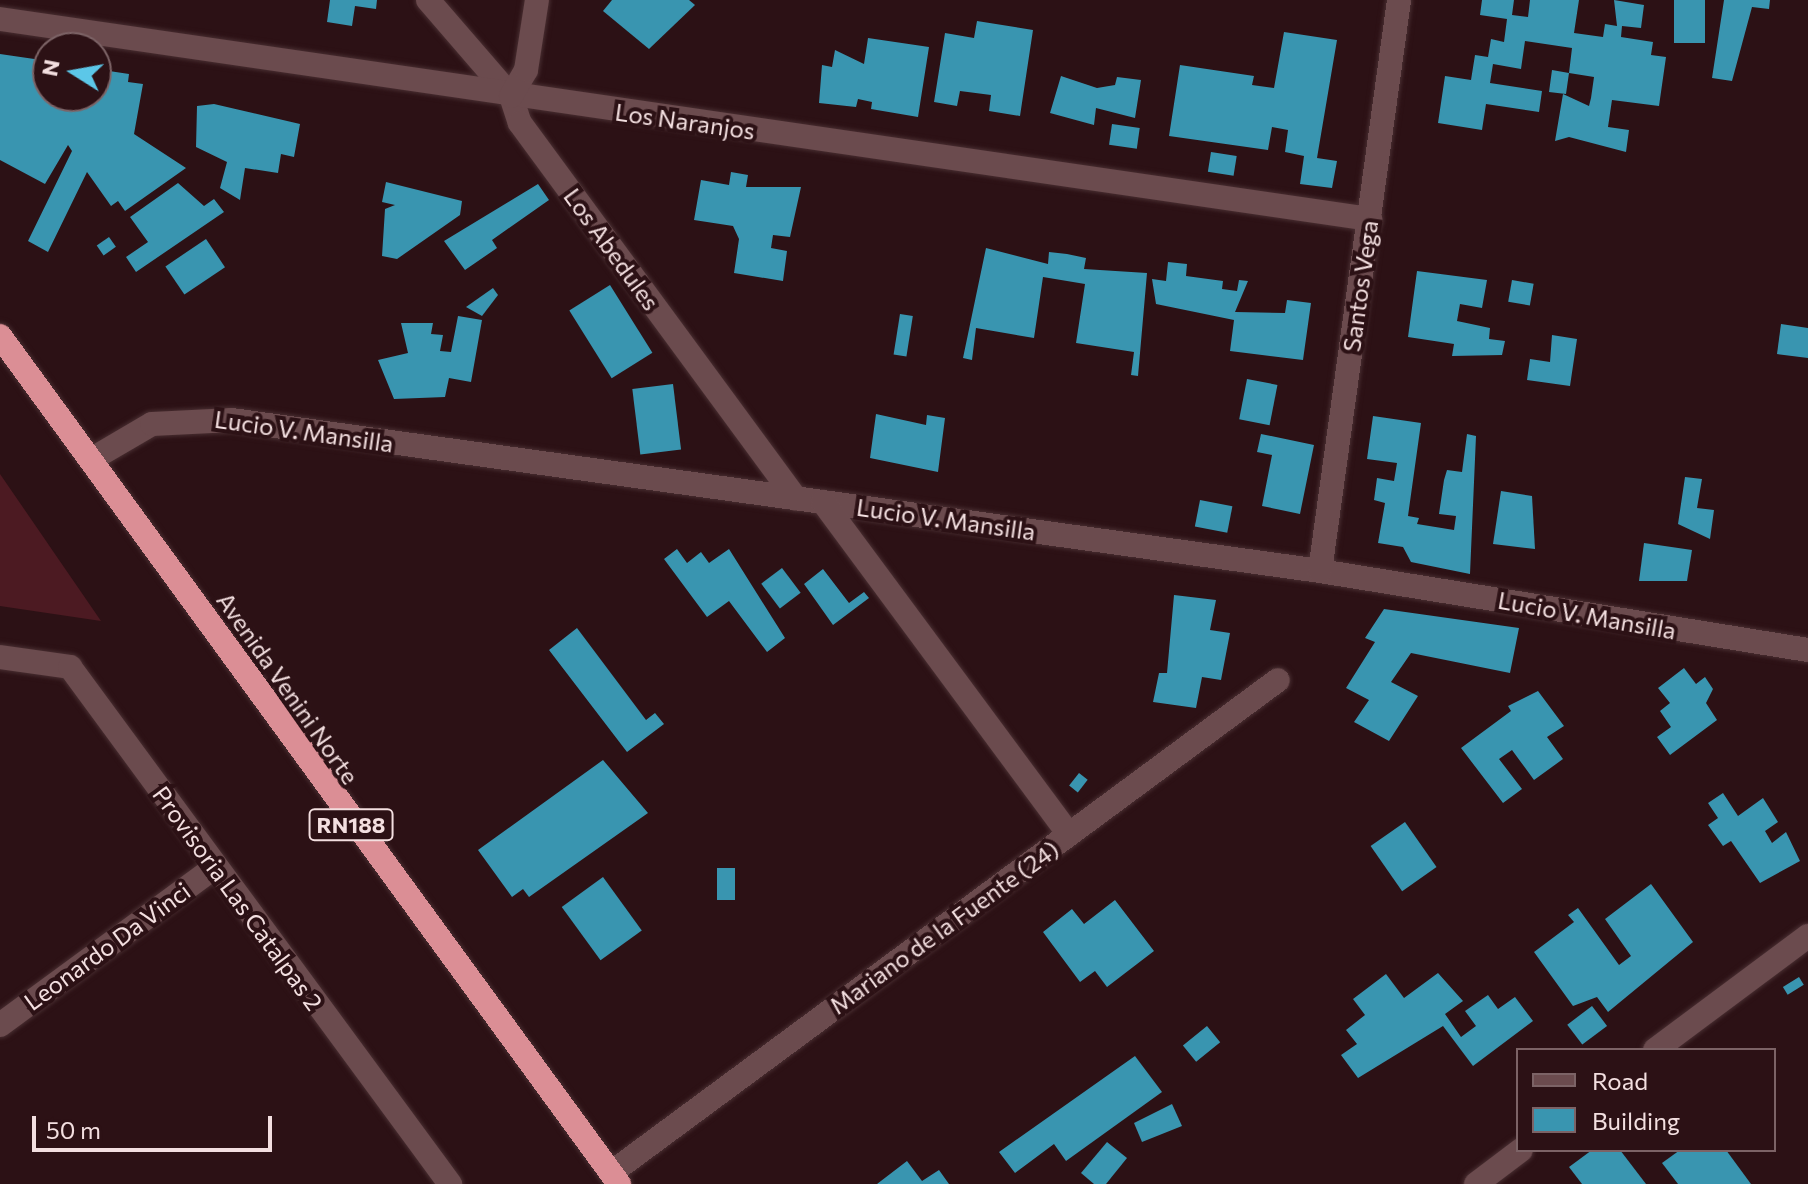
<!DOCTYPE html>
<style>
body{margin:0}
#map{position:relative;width:1808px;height:1184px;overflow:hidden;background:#2c1115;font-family:Commissioner,sans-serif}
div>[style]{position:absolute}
.green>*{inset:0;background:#4c1a22}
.building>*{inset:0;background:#3995b0;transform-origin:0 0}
.roads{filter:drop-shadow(0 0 2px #482e31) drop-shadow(0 0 2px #482e31)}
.minor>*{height:24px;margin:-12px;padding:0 12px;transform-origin:12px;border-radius:12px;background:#6b4b4e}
.highway>*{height:24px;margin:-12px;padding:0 12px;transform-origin:12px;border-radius:12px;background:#db8e95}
span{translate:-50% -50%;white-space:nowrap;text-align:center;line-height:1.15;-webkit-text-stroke:8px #2c1115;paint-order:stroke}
.shield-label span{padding:2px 6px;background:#2c1115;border:2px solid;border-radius:6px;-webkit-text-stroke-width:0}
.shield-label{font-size:22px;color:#f3dfe0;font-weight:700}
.street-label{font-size:24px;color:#f3dfe0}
.legend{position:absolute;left:1516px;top:1048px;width:260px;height:104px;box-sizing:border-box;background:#2c1115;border:2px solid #7c6366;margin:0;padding:10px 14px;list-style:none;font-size:24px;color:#f3dfe0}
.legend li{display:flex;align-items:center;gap:16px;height:40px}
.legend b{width:40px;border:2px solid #7c6366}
.north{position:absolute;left:32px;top:32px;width:80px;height:80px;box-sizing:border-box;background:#2c1115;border:2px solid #7c6366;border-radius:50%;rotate:281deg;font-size:22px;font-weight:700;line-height:32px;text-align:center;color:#f3dfe0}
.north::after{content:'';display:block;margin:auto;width:28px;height:36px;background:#5cc7e8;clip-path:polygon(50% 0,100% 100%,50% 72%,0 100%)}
.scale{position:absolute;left:32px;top:1116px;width:240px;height:36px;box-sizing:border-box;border:4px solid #f3dfe0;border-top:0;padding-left:10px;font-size:24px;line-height:28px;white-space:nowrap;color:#f3dfe0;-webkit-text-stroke:6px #2c1115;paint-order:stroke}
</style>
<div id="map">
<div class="green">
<div style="clip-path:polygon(0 474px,101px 621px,0 606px)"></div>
</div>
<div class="building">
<div style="clip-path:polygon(330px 0,377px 0,376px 9px,355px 6px,352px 26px,327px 22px)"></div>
<div style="clip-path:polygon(612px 0,689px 0,695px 5px,649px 49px,603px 11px)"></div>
<div style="clip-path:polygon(1482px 0,1514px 0,1512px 15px,1528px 17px,1530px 0,1579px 0,1574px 33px,1603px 37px,1605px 24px,1617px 26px,1614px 0,1644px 5px,1641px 28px,1622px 26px,1621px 37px,1653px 42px,1651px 55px,1666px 57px,1659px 106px,1612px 100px,1608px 127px,1629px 130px,1626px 152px,1569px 137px,1555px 141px,1563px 94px,1589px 106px,1591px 98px,1594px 77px,1569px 73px,1566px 94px,1549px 92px,1552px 70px,1569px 73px,1572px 48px,1525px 41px,1521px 69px,1493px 64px,1490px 83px,1542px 91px,1539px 112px,1486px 104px,1482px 130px,1438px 123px,1445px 76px,1471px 80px,1475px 55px,1488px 57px,1491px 39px,1504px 42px,1507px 19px,1480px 15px)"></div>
<div style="left:1674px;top:0;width:31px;height:43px"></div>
<div style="clip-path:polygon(1724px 0,1770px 0,1769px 9px,1752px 7px,1732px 81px,1712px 78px)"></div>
<div style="clip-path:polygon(977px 21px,1033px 30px,1020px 116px,989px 111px,991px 95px,960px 91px,957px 106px,934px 102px,945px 33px,974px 38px)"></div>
<div style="clip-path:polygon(1284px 32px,1337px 40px,1317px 158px,1337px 161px,1332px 188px,1300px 184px,1304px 156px,1285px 152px,1288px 130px,1272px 127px,1268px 150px,1169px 136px,1180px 65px,1254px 76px,1252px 85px,1274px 88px)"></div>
<div style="clip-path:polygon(868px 38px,929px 47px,918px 117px,871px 109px,872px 102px,858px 99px,856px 107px,819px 103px,822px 65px,832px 67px,835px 50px,864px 64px)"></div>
<div style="clip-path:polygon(0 54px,48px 61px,48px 96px,96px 96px,96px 69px,129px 74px,128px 82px,143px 84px,134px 134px,186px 168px,125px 211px,118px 201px,111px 206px,87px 172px,48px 252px,28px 241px,72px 151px,68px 145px,45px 184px,0 160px)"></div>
<div style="clip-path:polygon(1061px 76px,1097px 88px,1115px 85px,1117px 77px,1141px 80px,1135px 118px,1096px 108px,1094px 125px,1050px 113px)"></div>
<div style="clip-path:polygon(214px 104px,300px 124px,294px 157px,281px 154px,278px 173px,245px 168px,240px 200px,220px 188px,227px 162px,196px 147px,197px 106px)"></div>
<div style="left:1112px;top:124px;width:28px;height:21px;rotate:8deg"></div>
<div style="left:1211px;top:152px;width:26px;height:20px;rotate:9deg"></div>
<div style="clip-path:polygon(731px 172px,748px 175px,746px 187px,801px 187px,790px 237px,773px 235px,771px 248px,787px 251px,783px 281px,734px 273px,739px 239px,733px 226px,694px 220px,701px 180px,729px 185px)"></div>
<div style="clip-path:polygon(386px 182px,462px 201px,460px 215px,397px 259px,382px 256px,385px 209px,395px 205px,382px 202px)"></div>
<div style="clip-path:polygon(178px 183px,204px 206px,214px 199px,224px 212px,136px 272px,126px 257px,148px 242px,130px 217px)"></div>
<div style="clip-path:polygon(538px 184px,549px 200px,492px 240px,497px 248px,465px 270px,444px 241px)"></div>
<div style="left:109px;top:237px;width:12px;height:15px;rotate:55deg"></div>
<div style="left:206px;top:239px;width:34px;height:49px;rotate:56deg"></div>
<div style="clip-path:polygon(986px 248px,1048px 264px,1049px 252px,1067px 254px,1086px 258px,1084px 269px,1147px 273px,1138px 376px,1131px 375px,1134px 352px,1076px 343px,1085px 284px,1043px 277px,1034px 338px,976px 328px,972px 360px,963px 358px)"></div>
<div style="clip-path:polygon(1168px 262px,1187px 264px,1186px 276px,1223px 281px,1222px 289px,1237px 291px,1239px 280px,1248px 281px,1235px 312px,1285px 313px,1287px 300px,1311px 303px,1303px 360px,1230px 351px,1234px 320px,1156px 304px,1152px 279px,1166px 281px)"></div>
<div style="clip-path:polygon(1417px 271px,1487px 280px,1482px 308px,1460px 304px,1457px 321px,1490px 328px,1489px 339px,1505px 341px,1502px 355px,1452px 356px,1454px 344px,1408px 337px)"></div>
<div style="left:1512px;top:280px;width:22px;height:22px;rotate:10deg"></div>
<div style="left:610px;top:285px;width:80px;height:48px;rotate:58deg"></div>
<div style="clip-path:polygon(493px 288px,498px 295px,482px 316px,466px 307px)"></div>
<div style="left:900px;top:314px;width:13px;height:41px;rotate:9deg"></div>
<div style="clip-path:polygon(458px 316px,482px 320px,471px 382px,449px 378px,445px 397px,394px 399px,378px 360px,408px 353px,401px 323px,433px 323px,431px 334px,443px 335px,440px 351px,451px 352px)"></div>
<div style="clip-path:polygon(1781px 324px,1808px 328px,1808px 358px,1777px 354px)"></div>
<div style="clip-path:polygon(1552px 335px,1577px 339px,1570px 386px,1527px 380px,1530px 359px,1550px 362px)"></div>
<div style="left:1247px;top:379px;width:31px;height:41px;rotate:11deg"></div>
<div style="left:673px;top:384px;width:66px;height:41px;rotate:83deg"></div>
<div style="clip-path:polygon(876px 414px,926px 425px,927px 415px,945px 418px,938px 472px,870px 458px)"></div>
<div style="clip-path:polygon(1373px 416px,1421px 423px,1408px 516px,1419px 518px,1417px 524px,1454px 530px,1456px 516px,1439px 514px,1444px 480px,1447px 470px,1462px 472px,1467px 434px,1476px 436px,1470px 574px,1411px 562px,1403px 547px,1378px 543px,1385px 503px,1374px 500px,1377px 478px,1394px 481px,1397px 463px,1367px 459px)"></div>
<div style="clip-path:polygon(1261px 434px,1314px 445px,1300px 514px,1262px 506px,1272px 455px,1257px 452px)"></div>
<div style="clip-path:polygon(1685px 477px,1702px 479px,1697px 508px,1714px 510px,1710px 539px,1678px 524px)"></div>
<div style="clip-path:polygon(1501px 491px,1532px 496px,1535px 549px,1493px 544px)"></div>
<div style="left:1200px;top:500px;width:33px;height:27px;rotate:11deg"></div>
<div style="clip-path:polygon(1644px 543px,1692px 550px,1687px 581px,1639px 581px)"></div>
<div style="clip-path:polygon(677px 549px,687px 563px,701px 552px,709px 563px,729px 549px,785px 638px,767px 652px,729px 601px,707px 617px,664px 559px)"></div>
<div style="left:782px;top:568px;width:31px;height:26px;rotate:53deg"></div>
<div style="clip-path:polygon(823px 569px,849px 603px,864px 592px,869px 598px,833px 625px,804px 584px)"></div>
<div style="clip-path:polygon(1174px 595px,1216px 600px,1210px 630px,1230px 633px,1221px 680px,1202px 677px,1196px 708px,1153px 702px,1159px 673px,1167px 673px)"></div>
<div style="clip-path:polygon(1384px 609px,1519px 628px,1510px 673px,1411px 653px,1391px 682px,1418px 696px,1389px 741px,1354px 722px,1369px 700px,1346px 688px,1375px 642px,1365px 638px)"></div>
<div style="clip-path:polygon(577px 628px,646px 720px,655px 713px,664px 724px,627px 752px,549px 650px)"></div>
<div style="clip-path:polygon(1684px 668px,1696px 684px,1705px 677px,1713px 689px,1706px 703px,1717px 720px,1670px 755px,1657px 737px,1671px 727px,1660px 711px,1670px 703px,1658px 688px)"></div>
<div style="clip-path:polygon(1538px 691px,1564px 726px,1547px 737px,1563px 759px,1534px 780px,1512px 750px,1499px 759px,1522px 789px,1503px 803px,1461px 748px,1511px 711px,1508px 706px)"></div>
<div style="clip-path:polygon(603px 760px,648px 813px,529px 897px,523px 889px,512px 897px,478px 850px)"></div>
<div style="left:1079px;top:773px;width:11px;height:16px;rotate:38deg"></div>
<div style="clip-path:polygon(1723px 793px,1738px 816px,1763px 798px,1778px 822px,1765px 831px,1772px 843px,1786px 832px,1800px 861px,1760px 883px,1731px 841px,1723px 846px,1708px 825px,1718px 818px,1708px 803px)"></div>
<div style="left:1405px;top:822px;width:55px;height:42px;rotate:55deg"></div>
<div style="left:717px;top:868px;width:18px;height:32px"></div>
<div style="left:603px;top:877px;width:66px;height:51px;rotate:54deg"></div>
<div style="clip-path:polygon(1651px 884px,1693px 942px,1608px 1012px,1597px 997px,1573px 1006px,1534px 952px,1574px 922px,1568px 915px,1578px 908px,1619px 965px,1631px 956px,1605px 919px)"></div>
<div style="clip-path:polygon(1115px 900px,1154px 951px,1107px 987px,1095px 971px,1080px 982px,1043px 932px,1072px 909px,1084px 924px)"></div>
<div style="clip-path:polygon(1438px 973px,1463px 1001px,1445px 1014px,1461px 1037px,1476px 1026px,1465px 1011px,1488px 995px,1498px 1009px,1515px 997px,1533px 1021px,1473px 1066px,1443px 1026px,1358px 1078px,1341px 1055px,1357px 1044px,1346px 1030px,1365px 1015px,1353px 999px,1386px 974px,1404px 998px)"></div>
<div style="left:1799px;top:977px;width:9px;height:19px;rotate:58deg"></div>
<div style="left:1592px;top:1006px;width:25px;height:31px;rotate:53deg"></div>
<div style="left:1207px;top:1026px;width:21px;height:31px;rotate:51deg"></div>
<div style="clip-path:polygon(1135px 1056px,1162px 1092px,1066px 1161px,1054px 1144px,1015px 1173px,999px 1152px)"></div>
<div style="clip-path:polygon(1172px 1104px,1182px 1126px,1142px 1142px,1134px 1123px)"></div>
<div style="clip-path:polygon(1107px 1142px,1127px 1158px,1106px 1184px,1094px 1184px,1081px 1173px)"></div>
<div style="clip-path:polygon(1592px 1150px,1620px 1150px,1646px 1184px,1582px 1184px,1569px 1167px)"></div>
<div style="clip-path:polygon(1680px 1150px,1726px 1150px,1751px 1184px,1678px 1184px,1662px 1163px)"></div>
<div style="clip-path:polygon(907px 1161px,922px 1181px,939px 1170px,949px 1184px,877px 1184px)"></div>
</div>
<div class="roads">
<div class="minor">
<div style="left:428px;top:0;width:127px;rotate:49.2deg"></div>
<div style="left:511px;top:96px;width:28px;rotate:72deg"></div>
<div style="left:520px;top:123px;width:466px;rotate:53.7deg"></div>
<div style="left:0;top:19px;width:1385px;rotate:8.31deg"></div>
<div style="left:511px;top:96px;width:30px;rotate:-60deg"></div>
<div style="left:526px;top:70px;width:71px;rotate:-81.1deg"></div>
<div style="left:92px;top:459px;width:69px;rotate:-30.3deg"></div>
<div style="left:152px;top:424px;width:80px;rotate:-2.9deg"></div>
<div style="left:232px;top:420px;width:1098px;rotate:7.9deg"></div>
<div style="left:1320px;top:571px;width:494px;rotate:9.2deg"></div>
<div style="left:823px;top:502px;width:413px;rotate:53.5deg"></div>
<div style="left:1320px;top:571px;width:576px;rotate:-82.12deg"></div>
<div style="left:0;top:657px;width:71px;rotate:8.1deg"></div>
<div style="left:70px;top:667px;width:642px;rotate:53.68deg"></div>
<div style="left:0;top:1025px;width:267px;rotate:-36.3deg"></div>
<div style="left:1655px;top:1050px;width:191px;rotate:-36.7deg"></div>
<div style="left:611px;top:1173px;width:829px;rotate:-36.47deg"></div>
<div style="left:1476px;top:1184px;width:56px;rotate:-37.1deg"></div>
</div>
<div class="highway">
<div style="left:0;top:336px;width:1050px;rotate:53.87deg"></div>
</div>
</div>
<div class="shield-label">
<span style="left:351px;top:825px">RN188</span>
</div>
<div class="street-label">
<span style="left:685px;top:121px;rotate:8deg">Los Naranjos</span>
<span style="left:612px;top:249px;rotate:54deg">Los Abedules</span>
<span style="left:1360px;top:286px;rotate:-82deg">Santos Vega</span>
<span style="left:304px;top:431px;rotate:8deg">Lucio V. Mansilla</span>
<span style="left:946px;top:519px;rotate:8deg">Lucio V. Mansilla</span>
<span style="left:1587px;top:615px;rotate:10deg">Lucio V. Mansilla</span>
<span style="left:288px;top:688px;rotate:55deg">Avenida Venini Norte</span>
<span style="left:238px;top:898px;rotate:54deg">Provisoria Las Catalpas 2</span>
<span style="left:944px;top:927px;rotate:-36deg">Mariano de la Fuente (24)</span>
<span style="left:107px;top:946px;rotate:-36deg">Leonardo Da Vinci</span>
</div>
<ul class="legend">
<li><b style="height:10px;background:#6b4b4e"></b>Road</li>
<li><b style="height:22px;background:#3995b0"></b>Building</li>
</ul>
<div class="north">N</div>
<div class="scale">50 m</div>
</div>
